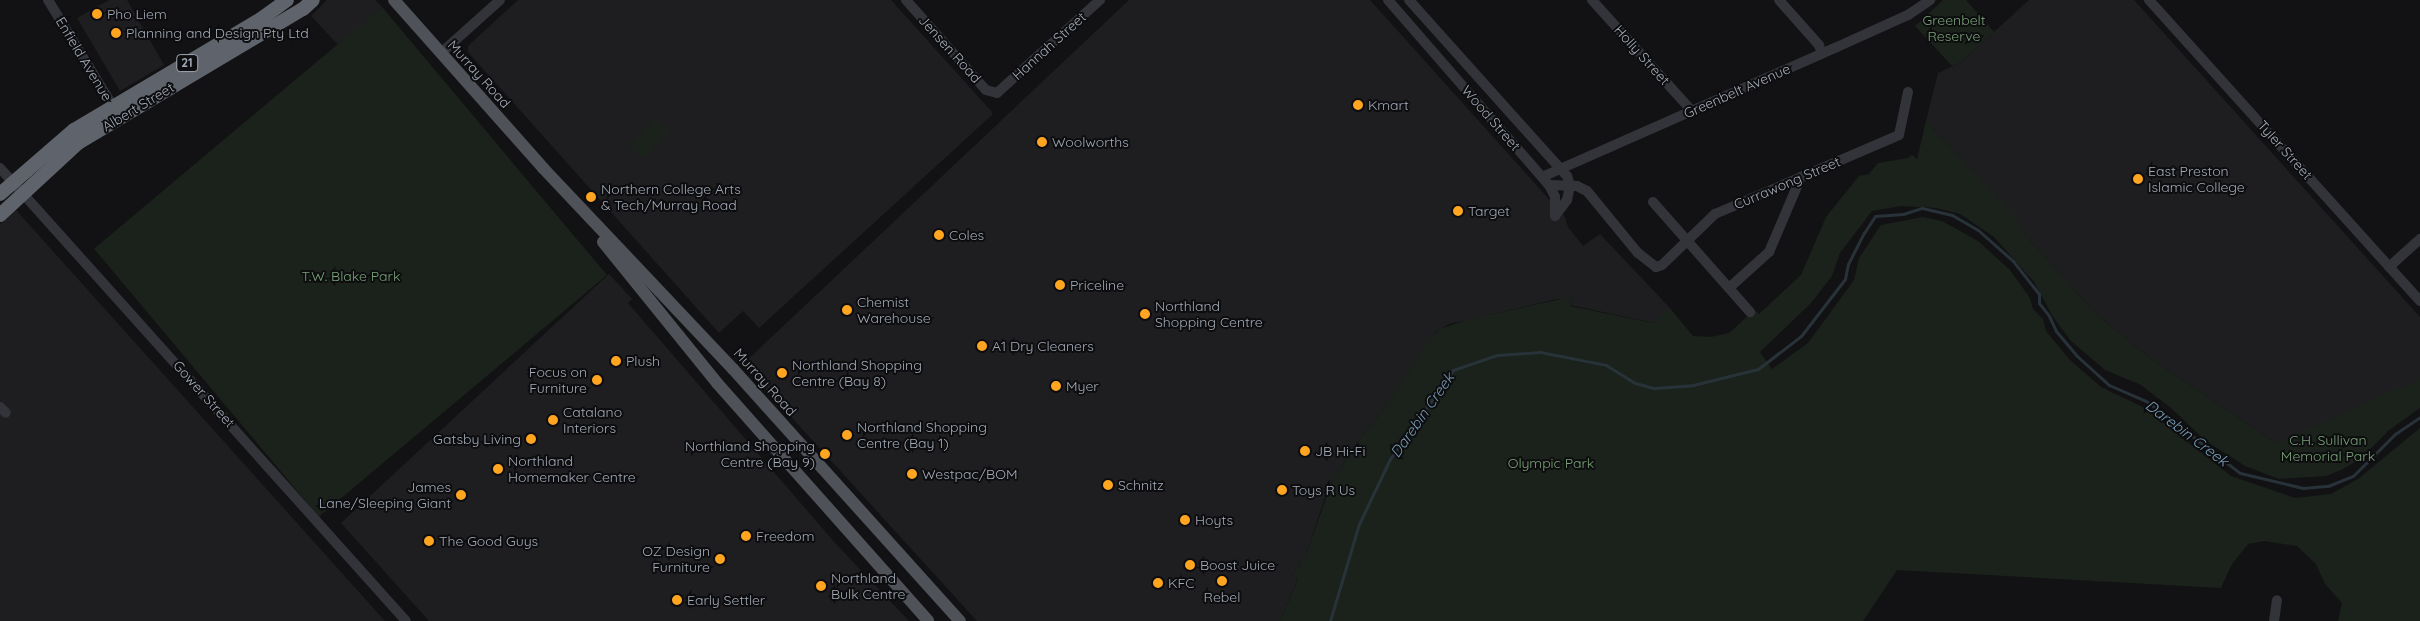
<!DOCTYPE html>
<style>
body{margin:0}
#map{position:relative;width:2420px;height:621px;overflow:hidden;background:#121214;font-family:Quicksand,sans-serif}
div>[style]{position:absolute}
.built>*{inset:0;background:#1e1e21}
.green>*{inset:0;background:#1a221b;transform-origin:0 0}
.stream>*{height:3px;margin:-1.5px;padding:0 1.5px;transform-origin:1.5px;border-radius:1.5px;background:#283239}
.minor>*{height:10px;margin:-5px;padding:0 5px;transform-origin:5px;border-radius:5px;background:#33343a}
.major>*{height:12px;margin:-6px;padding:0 6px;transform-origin:6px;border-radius:6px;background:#4f5259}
.highway>*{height:14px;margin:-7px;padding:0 7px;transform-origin:7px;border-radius:7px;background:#5f636b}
.dots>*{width:14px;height:14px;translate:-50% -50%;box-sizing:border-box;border:2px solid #0d0d0f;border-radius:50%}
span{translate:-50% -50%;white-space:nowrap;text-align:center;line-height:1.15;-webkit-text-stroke:4px #0d0d0f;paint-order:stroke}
.shield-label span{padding:1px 4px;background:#0d0d0f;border:1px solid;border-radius:4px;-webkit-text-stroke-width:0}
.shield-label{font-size:12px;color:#a2aab6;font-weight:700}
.poi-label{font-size:14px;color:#a2aab6}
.left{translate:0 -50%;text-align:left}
.right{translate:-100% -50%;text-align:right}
.park-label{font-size:14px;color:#78a377}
.street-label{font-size:14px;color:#a2aab6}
.water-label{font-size:15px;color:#769cb5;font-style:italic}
</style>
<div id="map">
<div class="built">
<div style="clip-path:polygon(109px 0,127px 0,164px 65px,120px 91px,77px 18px)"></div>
<div style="clip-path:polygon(327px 0,375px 0,382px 7px,341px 48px,311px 16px)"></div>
<div style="clip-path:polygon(518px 0,891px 0,992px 112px,992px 115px,759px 328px,743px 311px,719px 333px,468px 52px,468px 46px)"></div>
<div style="clip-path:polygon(1129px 0,1370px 0,1565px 217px,1568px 227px,1583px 246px,1600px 234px,1670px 308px,1654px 323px,1570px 305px,1572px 299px,1557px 299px,1449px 324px,1436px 332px,1389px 402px,1353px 448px,1327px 491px,1306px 555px,1292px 575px,1298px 578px,1280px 621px,977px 621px,743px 364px)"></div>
<div style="clip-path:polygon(2029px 0,2134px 0,2420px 317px,2420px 382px,2276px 443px,2146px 355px,2094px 312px,2020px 229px,2022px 226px,1926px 121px,1938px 73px,1960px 63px)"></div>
<div style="clip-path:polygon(16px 210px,385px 621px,0 621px,0 224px)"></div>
<div style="clip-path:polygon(609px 274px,632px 299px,628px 303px,836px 544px,909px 621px,429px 621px,341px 523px)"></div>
</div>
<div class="green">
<div style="clip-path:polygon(1943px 0,1966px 0,1994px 32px,1960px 63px,1952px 66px,1915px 26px)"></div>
<div style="left:382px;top:7px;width:350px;height:376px;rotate:50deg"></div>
<div style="left:656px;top:119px;width:18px;height:37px;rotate:45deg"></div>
<div style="clip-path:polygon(1926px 121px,2023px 226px,2020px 229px,2094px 312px,2146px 355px,2276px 443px,2420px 379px,2420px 408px,2388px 431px,2362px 458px,2341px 470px,2326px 476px,2279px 479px,2245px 466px,2206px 441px,2171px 408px,2141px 385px,2105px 370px,2071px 341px,2053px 317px,2034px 282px,1994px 237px,1960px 214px,1936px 208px,1901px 206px,1872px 211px,1840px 253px,1832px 276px,1811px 303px,1760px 352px,1772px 369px,1808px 343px,1854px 280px,1859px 258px,1881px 225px,1923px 217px,1942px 221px,1978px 241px,2010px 270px,2030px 298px,2033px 309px,2043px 319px,2046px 331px,2069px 359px,2101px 387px,2143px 407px,2231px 476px,2295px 498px,2331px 494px,2358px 479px,2420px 428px,2420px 621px,2338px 621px,2342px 603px,2325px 584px,2316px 564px,2297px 546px,2264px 541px,2248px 544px,2232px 564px,2221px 588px,1897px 570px,1863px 621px,1280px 621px,1298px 579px,1292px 575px,1306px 555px,1331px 484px,1353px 448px,1389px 402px,1431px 338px,1440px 329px,1469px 319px,1566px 298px,1572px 299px,1570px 306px,1653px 323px,1670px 308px,1693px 336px,1711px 337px,1729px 333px,1748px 316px,1756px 311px,1759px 314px,1801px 275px,1826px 217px,1859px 176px,1869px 174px,1878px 163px,1908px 158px,1912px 155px,1917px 159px)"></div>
</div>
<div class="stream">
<div style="left:1330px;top:621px;width:101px;rotate:-73.4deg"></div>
<div style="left:1359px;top:524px;width:72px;rotate:-64.5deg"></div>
<div style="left:1390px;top:459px;width:109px;rotate:-54.7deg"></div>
<div style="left:1453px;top:370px;width:46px;rotate:-18.8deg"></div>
<div style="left:1497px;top:355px;width:43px;rotate:-4deg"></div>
<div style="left:1540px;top:352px;width:67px;rotate:11.1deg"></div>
<div style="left:1606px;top:365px;width:34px;rotate:32deg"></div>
<div style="left:1635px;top:383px;width:20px;rotate:15deg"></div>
<div style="left:1654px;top:388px;width:39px;rotate:-4deg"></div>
<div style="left:1693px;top:385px;width:67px;rotate:-13.8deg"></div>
<div style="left:1758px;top:369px;width:54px;rotate:-37.5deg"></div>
<div style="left:1801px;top:336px;width:72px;rotate:-52.3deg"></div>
<div style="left:1845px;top:279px;width:15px;rotate:-79deg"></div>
<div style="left:1848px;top:264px;width:35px;rotate:-63deg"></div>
<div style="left:1864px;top:233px;width:20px;rotate:-57deg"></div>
<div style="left:1875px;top:216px;width:28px;rotate:-4deg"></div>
<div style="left:1903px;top:214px;width:20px;rotate:-18deg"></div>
<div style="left:1922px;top:208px;width:31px;rotate:13deg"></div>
<div style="left:1952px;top:215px;width:30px;rotate:30deg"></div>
<div style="left:1978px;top:230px;width:47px;rotate:41.5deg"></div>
<div style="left:2013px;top:261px;width:42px;rotate:51.8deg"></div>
<div style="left:2039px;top:294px;width:9px;rotate:90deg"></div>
<div style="left:2039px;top:303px;width:16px;rotate:52deg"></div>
<div style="left:2049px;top:316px;width:17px;rotate:65deg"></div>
<div style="left:2056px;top:331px;width:33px;rotate:50deg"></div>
<div style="left:2077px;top:356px;width:43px;rotate:42.2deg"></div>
<div style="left:2109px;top:385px;width:43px;rotate:23.6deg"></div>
<div style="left:2148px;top:402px;width:116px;rotate:37.7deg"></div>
<div style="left:2240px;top:473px;width:65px;rotate:13.4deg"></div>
<div style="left:2303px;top:488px;width:25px;rotate:-5deg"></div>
<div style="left:2328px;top:486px;width:27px;rotate:-22deg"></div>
<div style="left:2353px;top:476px;width:59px;rotate:-45deg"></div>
<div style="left:2395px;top:434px;width:30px;rotate:-34deg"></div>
</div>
<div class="minor">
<div style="left:48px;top:0;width:132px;rotate:58.6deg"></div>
<div style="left:906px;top:0;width:120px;rotate:48.4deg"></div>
<div style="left:986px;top:90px;width:11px;rotate:15deg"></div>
<div style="left:997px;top:93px;width:139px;rotate:-42.1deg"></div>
<div style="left:1388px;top:0;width:245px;rotate:49deg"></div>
<div style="left:1549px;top:185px;width:13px;rotate:63deg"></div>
<div style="left:1555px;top:197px;width:19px;rotate:90deg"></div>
<div style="left:1409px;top:0;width:237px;rotate:48.1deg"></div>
<div style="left:1567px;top:176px;width:9px;rotate:72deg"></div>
<div style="left:1570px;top:185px;width:15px;rotate:101deg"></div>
<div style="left:1567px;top:200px;width:20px;rotate:127deg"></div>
<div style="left:1592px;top:0;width:148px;rotate:48deg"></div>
<div style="left:1779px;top:0;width:60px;rotate:48.4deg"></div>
<div style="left:1819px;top:45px;width:9px;rotate:72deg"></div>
<div style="left:2149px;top:0;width:405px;rotate:48deg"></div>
<div style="left:441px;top:53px;width:79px;rotate:-41.9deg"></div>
<div style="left:0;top:168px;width:608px;rotate:48.13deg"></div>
<div style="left:1542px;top:177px;width:322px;rotate:-23.8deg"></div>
<div style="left:1837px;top:47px;width:78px;rotate:-24.3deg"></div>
<div style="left:1908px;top:15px;width:27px;rotate:-34deg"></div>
<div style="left:1549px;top:185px;width:28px;rotate:2deg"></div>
<div style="left:1577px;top:186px;width:11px;rotate:27deg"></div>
<div style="left:1587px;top:191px;width:80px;rotate:50.6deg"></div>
<div style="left:1638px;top:253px;width:23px;rotate:38deg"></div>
<div style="left:1656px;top:267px;width:6px;rotate:-18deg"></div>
<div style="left:1662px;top:265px;width:74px;rotate:-43.9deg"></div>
<div style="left:1715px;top:214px;width:200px;rotate:-23.2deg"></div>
<div style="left:1899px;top:135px;width:44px;rotate:-78.2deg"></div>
<div style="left:1653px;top:202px;width:147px;rotate:48.6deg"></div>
<div style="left:2389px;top:267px;width:42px;rotate:-42.1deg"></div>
<div style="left:1729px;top:288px;width:54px;rotate:-42deg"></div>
<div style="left:1769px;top:252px;width:82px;rotate:-66.9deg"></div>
<div style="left:0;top:407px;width:8px;rotate:45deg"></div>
<div style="left:2274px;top:621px;width:21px;rotate:-82deg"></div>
</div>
<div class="major">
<div style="left:394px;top:0;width:225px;rotate:48.4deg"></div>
<div style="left:543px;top:168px;width:277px;rotate:46.6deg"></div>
<div style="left:733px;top:369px;width:339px;rotate:48deg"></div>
<div style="left:603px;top:242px;width:181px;rotate:51deg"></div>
<div style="left:717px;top:383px;width:318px;rotate:48.4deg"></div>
</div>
<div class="highway">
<div style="left:0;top:194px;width:98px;rotate:-40.9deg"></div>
<div style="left:74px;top:130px;width:217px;rotate:-30.7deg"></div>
<div style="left:261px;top:19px;width:32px;rotate:-36deg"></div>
<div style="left:0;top:215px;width:106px;rotate:-42.7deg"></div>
<div style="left:78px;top:143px;width:262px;rotate:-30.8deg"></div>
<div style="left:303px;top:9px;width:13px;rotate:-42deg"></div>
</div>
<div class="dots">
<div style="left:97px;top:14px;background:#ffa520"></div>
<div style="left:116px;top:33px;background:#ffa520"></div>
<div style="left:1358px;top:105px;background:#ffa520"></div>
<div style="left:1042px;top:142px;background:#ffa520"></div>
<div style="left:2138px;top:179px;background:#ffa520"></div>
<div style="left:591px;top:197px;background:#ffa520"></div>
<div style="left:1458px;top:211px;background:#ffa520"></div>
<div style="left:939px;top:235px;background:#ffa520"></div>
<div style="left:1060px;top:285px;background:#ffa520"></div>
<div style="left:847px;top:310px;background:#ffa520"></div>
<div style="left:1145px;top:314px;background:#ffa520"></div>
<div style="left:982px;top:346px;background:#ffa520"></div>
<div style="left:616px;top:361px;background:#ffa520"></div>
<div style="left:782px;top:373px;background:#ffa520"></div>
<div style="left:597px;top:380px;background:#ffa520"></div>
<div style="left:1056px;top:386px;background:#ffa520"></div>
<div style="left:553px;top:420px;background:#ffa520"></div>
<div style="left:847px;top:435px;background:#ffa520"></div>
<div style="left:531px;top:439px;background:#ffa520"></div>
<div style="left:1305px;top:451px;background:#ffa520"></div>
<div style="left:825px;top:454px;background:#ffa520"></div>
<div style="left:498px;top:469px;background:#ffa520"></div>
<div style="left:912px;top:474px;background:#ffa520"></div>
<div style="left:1108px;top:485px;background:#ffa520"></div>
<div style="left:1282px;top:490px;background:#ffa520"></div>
<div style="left:461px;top:495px;background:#ffa520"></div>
<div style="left:1185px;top:520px;background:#ffa520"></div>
<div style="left:746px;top:536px;background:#ffa520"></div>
<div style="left:429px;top:541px;background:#ffa520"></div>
<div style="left:720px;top:559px;background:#ffa520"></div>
<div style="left:1190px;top:565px;background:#ffa520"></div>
<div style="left:1222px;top:581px;background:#ffa520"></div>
<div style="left:1158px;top:583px;background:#ffa520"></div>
<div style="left:821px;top:586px;background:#ffa520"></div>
<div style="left:677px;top:600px;background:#ffa520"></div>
</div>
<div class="shield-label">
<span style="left:187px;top:63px">21</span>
</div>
<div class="poi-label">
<span class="left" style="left:107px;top:14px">Pho Liem</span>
<span class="left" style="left:126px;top:33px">Planning and Design Pty Ltd</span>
<span class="left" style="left:1368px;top:105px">Kmart</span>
<span class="left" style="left:1052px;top:142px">Woolworths</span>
<span class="left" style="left:2148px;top:179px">East Preston<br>Islamic College</span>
<span class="left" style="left:601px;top:197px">Northern College Arts<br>&amp; Tech/Murray Road</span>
<span class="left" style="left:1468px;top:211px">Target</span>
<span class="left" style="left:949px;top:235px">Coles</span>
<span class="left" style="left:1070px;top:285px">Priceline</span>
<span class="left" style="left:857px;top:310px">Chemist<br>Warehouse</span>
<span class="left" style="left:1155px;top:314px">Northland<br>Shopping Centre</span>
<span class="left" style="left:992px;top:346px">A1 Dry Cleaners</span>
<span class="left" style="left:626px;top:361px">Plush</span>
<span class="left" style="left:792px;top:373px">Northland Shopping<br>Centre (Bay 8)</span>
<span class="right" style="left:587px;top:380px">Focus on<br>Furniture</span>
<span class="left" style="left:1066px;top:386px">Myer</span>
<span class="left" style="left:563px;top:420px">Catalano<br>Interiors</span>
<span class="left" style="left:857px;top:435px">Northland Shopping<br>Centre (Bay 1)</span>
<span class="right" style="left:521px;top:439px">Gatsby Living</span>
<span class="right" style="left:815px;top:454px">Northland Shopping<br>Centre (Bay 9)</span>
<span class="left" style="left:1315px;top:451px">JB Hi-Fi</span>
<span class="left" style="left:508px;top:469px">Northland<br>Homemaker Centre</span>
<span class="left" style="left:922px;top:474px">Westpac/BOM</span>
<span class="left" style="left:1118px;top:485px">Schnitz</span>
<span class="right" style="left:451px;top:495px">James<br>Lane/Sleeping Giant</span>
<span class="left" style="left:1292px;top:490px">Toys R Us</span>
<span class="left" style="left:1195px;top:520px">Hoyts</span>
<span class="left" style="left:756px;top:536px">Freedom</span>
<span class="left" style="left:439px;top:541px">The Good Guys</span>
<span class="right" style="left:710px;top:559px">OZ Design<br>Furniture</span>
<span class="left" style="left:1200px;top:565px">Boost Juice</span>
<span class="left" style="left:831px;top:586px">Northland<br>Bulk Centre</span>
<span class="left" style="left:1168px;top:583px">KFC</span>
<span style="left:1222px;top:597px">Rebel</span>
<span class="left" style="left:687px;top:600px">Early Settler</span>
</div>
<div class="park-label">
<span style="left:1954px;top:28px">Greenbelt<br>Reserve</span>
<span style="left:351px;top:276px">T.W. Blake Park</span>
<span style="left:2328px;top:448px">C.H. Sullivan<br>Memorial Park</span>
<span style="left:1551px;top:463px">Olympic Park</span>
</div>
<div class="street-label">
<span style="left:1049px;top:46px;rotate:-42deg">Hannah Street</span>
<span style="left:950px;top:49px;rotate:48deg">Jensen Road</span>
<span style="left:1642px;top:55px;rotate:48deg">Holly Street</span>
<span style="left:84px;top:59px;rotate:59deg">Enfield Avenue</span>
<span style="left:479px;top:74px;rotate:48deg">Murray Road</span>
<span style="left:1737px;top:91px;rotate:-24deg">Greenbelt Avenue</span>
<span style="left:138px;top:107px;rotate:-31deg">Albert Street</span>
<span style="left:1491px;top:118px;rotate:49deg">Wood Street</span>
<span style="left:2285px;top:150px;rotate:48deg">Tyler Street</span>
<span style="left:1787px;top:183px;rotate:-23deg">Currawong Street</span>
<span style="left:765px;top:382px;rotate:48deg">Murray Road</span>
<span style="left:204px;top:394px;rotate:48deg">Gower Street</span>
</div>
<div class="water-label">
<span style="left:1422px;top:415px;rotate:-55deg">Darebin Creek</span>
<span style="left:2187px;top:433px;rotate:37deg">Darebin Creek</span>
</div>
</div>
